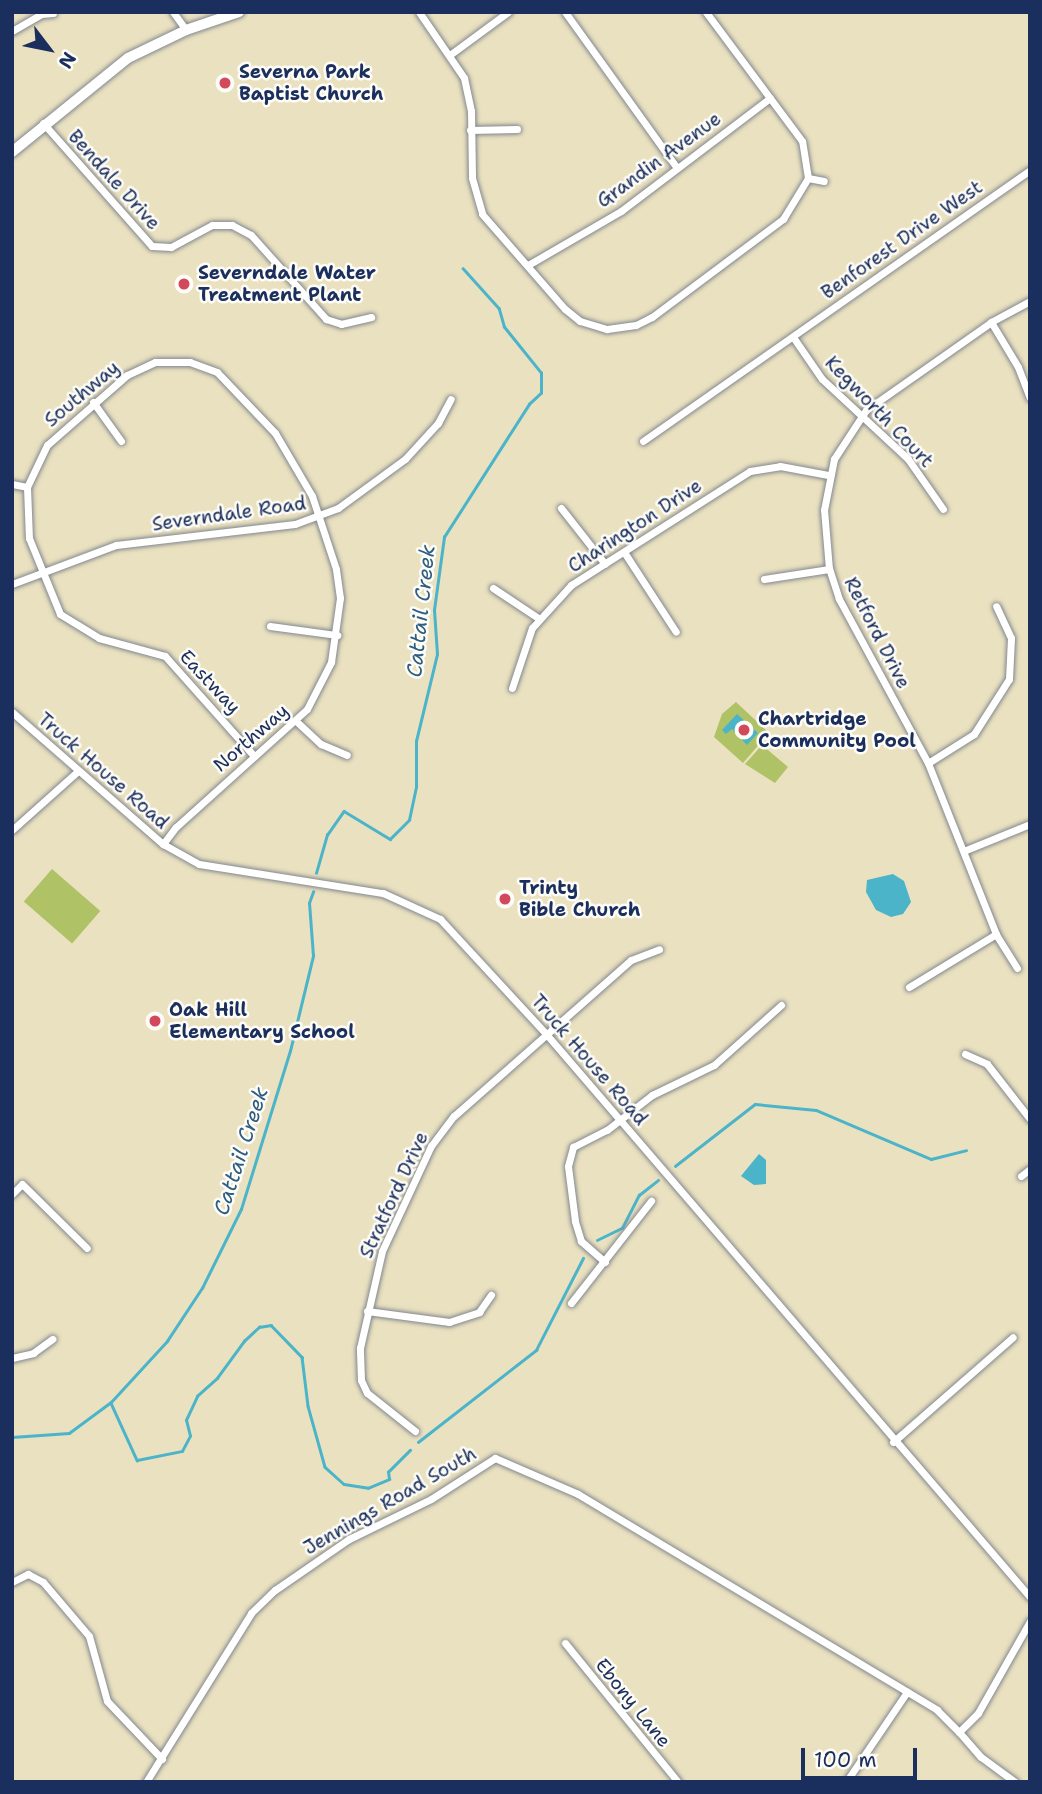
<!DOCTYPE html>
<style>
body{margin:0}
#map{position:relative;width:1042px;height:1794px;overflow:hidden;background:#eae1c0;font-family:"Shantell Sans",sans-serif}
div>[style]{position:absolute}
.green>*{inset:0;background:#afc265;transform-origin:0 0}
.water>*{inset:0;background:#4bb4c9}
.stream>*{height:2.5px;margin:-1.25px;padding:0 1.25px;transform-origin:1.25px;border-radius:1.25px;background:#4bb4c9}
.roads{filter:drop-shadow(0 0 2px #82888f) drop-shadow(0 0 2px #82888f)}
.street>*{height:7px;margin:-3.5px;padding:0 3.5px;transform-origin:3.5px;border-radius:3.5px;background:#fff}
.primary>*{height:10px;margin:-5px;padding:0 5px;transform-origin:5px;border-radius:5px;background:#fff}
.dots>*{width:19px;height:19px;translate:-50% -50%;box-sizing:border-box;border:4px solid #fdfcf7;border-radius:50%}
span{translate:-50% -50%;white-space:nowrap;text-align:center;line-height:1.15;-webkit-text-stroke:5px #fdfcf7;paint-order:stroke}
.poi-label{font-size:19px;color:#1b2f5e;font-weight:700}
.left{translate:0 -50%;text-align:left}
.street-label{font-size:19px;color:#1b2f5e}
.water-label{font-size:21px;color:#2c5e83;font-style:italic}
.frame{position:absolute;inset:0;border:14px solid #1b2f5e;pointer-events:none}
.north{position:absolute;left:14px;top:14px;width:70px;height:70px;-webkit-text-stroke:5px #fdfcf7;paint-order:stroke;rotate:122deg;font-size:19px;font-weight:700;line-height:28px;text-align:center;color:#1b2f5e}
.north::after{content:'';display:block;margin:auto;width:24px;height:32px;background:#1b2f5e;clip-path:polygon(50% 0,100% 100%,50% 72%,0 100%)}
.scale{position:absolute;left:801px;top:1748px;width:116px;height:32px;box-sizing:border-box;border:4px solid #1b2f5e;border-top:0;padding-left:9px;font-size:21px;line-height:24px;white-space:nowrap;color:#1b2f5e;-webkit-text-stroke:5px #fdfcf7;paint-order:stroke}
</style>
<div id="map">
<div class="green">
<div style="clip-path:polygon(736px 702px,769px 733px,743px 763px,714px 737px,722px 714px)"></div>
<div style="clip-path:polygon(762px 745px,788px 767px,775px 783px,745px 764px)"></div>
<div style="left:52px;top:869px;width:64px;height:43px;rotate:41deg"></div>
</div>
<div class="water">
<div style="clip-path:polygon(737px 714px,758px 733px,747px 745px,732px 729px,726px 734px,722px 730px)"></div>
<div style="clip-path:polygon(893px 874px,904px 881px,911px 902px,903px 914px,891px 917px,876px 910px,866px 892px,867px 880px)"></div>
<div style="clip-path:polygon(759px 1154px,766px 1160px,766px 1184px,754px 1185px,741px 1176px)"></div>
</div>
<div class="stream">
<div style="left:316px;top:873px;width:40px;rotate:-74deg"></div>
<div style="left:327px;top:835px;width:29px;rotate:-55deg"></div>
<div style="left:344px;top:811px;width:54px;rotate:31.3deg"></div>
<div style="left:390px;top:839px;width:27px;rotate:-45deg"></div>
<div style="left:409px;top:820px;width:34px;rotate:-78deg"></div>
<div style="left:416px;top:787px;width:46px;rotate:-90deg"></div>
<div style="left:416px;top:741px;width:89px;rotate:-76.4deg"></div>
<div style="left:437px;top:654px;width:44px;rotate:-93.9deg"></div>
<div style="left:434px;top:610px;width:74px;rotate:-82.2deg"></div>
<div style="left:444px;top:537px;width:158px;rotate:-57.4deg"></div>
<div style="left:529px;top:404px;width:16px;rotate:-43deg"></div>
<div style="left:541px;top:393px;width:20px;rotate:-90deg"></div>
<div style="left:541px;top:373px;width:59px;rotate:-128.8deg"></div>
<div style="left:504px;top:327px;width:19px;rotate:-106deg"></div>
<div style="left:499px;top:309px;width:54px;rotate:-132deg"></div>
<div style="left:675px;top:1166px;width:101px;rotate:-37.8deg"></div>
<div style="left:755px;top:1104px;width:61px;rotate:5.6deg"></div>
<div style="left:816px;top:1110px;width:125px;rotate:23.1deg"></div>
<div style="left:931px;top:1159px;width:36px;rotate:-14deg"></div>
<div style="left:597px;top:1240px;width:28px;rotate:-26deg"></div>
<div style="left:622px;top:1228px;width:37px;rotate:-63deg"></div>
<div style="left:639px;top:1195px;width:24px;rotate:-38deg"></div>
<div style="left:111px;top:1403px;width:63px;rotate:65.5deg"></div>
<div style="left:137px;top:1460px;width:46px;rotate:-11.3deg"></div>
<div style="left:182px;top:1451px;width:17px;rotate:-62deg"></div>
<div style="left:190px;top:1436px;width:16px;rotate:-104deg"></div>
<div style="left:186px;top:1420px;width:26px;rotate:-65deg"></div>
<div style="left:197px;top:1396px;width:27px;rotate:-42deg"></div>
<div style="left:217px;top:1378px;width:46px;rotate:-53.9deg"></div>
<div style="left:244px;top:1341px;width:21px;rotate:-43deg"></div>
<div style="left:259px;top:1327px;width:12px;rotate:-9deg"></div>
<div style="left:271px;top:1325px;width:45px;rotate:45.9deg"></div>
<div style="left:302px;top:1357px;width:49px;rotate:83deg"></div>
<div style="left:308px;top:1406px;width:63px;rotate:74.4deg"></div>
<div style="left:325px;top:1467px;width:25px;rotate:42deg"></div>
<div style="left:344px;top:1484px;width:24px;rotate:9deg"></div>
<div style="left:368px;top:1488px;width:23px;rotate:-23deg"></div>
<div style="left:389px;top:1479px;width:7px;rotate:-98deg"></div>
<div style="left:388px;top:1472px;width:31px;rotate:-45deg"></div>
<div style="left:12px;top:1437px;width:57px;rotate:-4deg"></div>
<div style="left:69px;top:1433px;width:52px;rotate:-36.4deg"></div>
<div style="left:111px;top:1402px;width:83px;rotate:-47.4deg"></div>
<div style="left:167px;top:1341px;width:64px;rotate:-56.6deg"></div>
<div style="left:202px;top:1288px;width:88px;rotate:-63.7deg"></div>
<div style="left:241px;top:1209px;width:165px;rotate:-72.8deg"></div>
<div style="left:290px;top:1051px;width:98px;rotate:-76.4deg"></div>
<div style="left:313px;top:956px;width:53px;rotate:-94.3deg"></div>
<div style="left:309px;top:903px;width:12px;rotate:-70deg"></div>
<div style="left:418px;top:1442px;width:150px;rotate:-37.9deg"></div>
<div style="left:536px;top:1350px;width:103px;rotate:-62.9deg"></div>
</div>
<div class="roads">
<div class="street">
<div style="left:173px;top:12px;width:22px;rotate:54deg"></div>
<div style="left:419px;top:12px;width:80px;rotate:55.7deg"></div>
<div style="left:464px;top:78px;width:34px;rotate:78deg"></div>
<div style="left:471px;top:111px;width:67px;rotate:89.1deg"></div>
<div style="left:472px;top:178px;width:37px;rotate:74deg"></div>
<div style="left:482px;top:214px;width:126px;rotate:48.9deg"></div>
<div style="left:565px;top:309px;width:19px;rotate:39deg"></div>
<div style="left:580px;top:321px;width:28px;rotate:17deg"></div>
<div style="left:607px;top:329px;width:29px;rotate:-8deg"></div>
<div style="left:636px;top:325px;width:18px;rotate:-27deg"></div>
<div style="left:652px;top:317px;width:164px;rotate:-36.8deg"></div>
<div style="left:783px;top:219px;width:48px;rotate:-58.6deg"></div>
<div style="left:808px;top:178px;width:37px;rotate:-99deg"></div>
<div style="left:802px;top:141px;width:161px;rotate:-126.7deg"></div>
<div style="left:565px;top:12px;width:192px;rotate:54.3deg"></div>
<div style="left:12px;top:31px;width:34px;rotate:-30deg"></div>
<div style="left:41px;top:14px;width:12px;rotate:-5deg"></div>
<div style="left:451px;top:54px;width:71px;rotate:-36.4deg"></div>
<div style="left:43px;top:123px;width:164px;rotate:48.5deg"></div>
<div style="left:152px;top:246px;width:19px;rotate:3deg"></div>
<div style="left:171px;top:247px;width:47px;rotate:-28.2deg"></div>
<div style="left:212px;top:225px;width:20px"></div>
<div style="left:232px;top:225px;width:21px;rotate:28deg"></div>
<div style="left:251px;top:235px;width:113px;rotate:48.2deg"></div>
<div style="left:326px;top:319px;width:16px;rotate:18deg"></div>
<div style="left:341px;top:324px;width:31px;rotate:-13deg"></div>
<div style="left:470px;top:130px;width:47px;rotate:-1.2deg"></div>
<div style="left:808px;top:178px;width:16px;rotate:11deg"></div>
<div style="left:528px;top:265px;width:108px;rotate:-30.1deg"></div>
<div style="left:621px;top:211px;width:187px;rotate:-37.2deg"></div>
<div style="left:991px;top:322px;width:52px;rotate:59deg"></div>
<div style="left:1018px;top:367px;width:33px;rotate:69deg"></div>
<div style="left:793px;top:337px;width:51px;rotate:55.4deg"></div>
<div style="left:822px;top:379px;width:117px;rotate:42.9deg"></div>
<div style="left:908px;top:459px;width:61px;rotate:55deg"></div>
<div style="left:93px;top:402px;width:48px;rotate:54.3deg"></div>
<div style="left:643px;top:441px;width:472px;rotate:-35deg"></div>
<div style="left:12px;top:484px;width:15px;rotate:11deg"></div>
<div style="left:561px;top:508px;width:71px;rotate:51.8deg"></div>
<div style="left:624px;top:552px;width:95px;rotate:57deg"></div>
<div style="left:764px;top:579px;width:66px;rotate:-8.7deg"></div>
<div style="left:12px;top:584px;width:111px;rotate:-20.6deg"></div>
<div style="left:116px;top:545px;width:180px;rotate:-6.7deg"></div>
<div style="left:295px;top:524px;width:46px;rotate:-20.4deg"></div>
<div style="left:338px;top:508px;width:83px;rotate:-36.2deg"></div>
<div style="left:405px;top:459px;width:49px;rotate:-47.5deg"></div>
<div style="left:438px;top:423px;width:27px;rotate:-62deg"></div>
<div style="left:493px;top:588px;width:54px;rotate:33.7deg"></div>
<div style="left:270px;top:626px;width:68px;rotate:7.7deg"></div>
<div style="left:512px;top:688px;width:63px;rotate:-71.6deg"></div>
<div style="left:532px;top:628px;width:58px;rotate:-47.8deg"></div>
<div style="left:571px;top:585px;width:212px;rotate:-32.5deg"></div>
<div style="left:750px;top:471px;width:30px;rotate:-9deg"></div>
<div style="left:780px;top:466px;width:49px;rotate:10.6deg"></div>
<div style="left:12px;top:712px;width:201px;rotate:41.2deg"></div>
<div style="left:163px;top:844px;width:41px;rotate:29.1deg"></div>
<div style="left:199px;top:864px;width:186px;rotate:9deg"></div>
<div style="left:383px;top:893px;width:63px;rotate:24.5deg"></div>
<div style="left:440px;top:919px;width:158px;rotate:47.3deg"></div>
<div style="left:547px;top:1035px;width:741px;rotate:49.32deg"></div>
<div style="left:296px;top:721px;width:34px;rotate:43deg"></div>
<div style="left:321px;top:744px;width:28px;rotate:23deg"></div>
<div style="left:928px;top:763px;width:54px;rotate:-32.2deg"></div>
<div style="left:974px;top:734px;width:65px;rotate:-57.5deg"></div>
<div style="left:1009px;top:679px;width:41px;rotate:-87.2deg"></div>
<div style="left:1011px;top:638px;width:35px;rotate:-115deg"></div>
<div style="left:12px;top:830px;width:89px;rotate:-41.8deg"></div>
<div style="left:163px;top:844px;width:21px;rotate:-53deg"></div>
<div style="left:176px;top:827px;width:176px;rotate:-42deg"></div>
<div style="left:307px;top:709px;width:53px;rotate:-62.9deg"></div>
<div style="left:331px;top:662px;width:65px;rotate:-82deg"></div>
<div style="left:340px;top:598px;width:29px;rotate:-98deg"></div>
<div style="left:336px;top:569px;width:77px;rotate:-108.2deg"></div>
<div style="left:312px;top:496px;width:73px;rotate:-120.4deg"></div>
<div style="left:275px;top:433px;width:84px;rotate:-133.6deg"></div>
<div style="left:217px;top:372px;width:29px;rotate:-160deg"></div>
<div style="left:190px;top:362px;width:35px;rotate:180deg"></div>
<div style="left:155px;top:362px;width:31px;rotate:155deg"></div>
<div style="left:127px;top:375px;width:106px;rotate:138.8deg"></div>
<div style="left:47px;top:445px;width:47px;rotate:115.5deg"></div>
<div style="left:27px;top:487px;width:51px;rotate:87.8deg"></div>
<div style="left:29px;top:538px;width:82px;rotate:67.8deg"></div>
<div style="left:60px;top:614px;width:46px;rotate:31.6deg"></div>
<div style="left:99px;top:638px;width:68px;rotate:15.3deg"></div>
<div style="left:165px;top:656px;width:134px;rotate:48.3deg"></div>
<div style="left:966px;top:850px;width:69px;rotate:-22.1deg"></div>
<div style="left:1017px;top:968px;width:40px;rotate:-122deg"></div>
<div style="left:996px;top:934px;width:184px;rotate:-111.7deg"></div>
<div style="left:928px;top:763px;width:187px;rotate:-118.5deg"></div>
<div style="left:839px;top:599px;width:32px;rotate:-108deg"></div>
<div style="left:829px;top:569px;width:59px;rotate:-94.8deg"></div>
<div style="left:824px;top:510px;width:52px;rotate:-78.9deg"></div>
<div style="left:834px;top:459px;width:59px;rotate:-56.9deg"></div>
<div style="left:866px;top:410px;width:153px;rotate:-35.1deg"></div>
<div style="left:991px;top:322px;width:44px;rotate:-28.3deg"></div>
<div style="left:909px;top:987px;width:102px;rotate:-31.3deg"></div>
<div style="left:965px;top:1054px;width:24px;rotate:24deg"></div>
<div style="left:987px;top:1064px;width:70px;rotate:52deg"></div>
<div style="left:1021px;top:1176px;width:11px;rotate:-38deg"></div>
<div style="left:12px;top:1194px;width:14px;rotate:-45deg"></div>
<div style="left:22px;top:1184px;width:91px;rotate:44.6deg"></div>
<div style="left:605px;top:1262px;width:32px;rotate:-139deg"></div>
<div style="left:581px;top:1241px;width:21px;rotate:-107deg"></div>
<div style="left:575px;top:1221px;width:55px;rotate:-97.3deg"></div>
<div style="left:568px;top:1166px;width:20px;rotate:-75deg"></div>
<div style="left:573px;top:1147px;width:38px;rotate:-27deg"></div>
<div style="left:607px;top:1130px;width:57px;rotate:-37.9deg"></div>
<div style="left:652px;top:1095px;width:69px;rotate:-25.8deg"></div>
<div style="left:714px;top:1065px;width:90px;rotate:-41.8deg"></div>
<div style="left:571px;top:1303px;width:130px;rotate:-51.9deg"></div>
<div style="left:367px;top:1311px;width:83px;rotate:7.6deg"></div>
<div style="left:449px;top:1322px;width:32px;rotate:-18deg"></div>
<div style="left:479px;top:1312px;width:21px;rotate:-55deg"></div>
<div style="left:12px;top:1358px;width:22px;rotate:-13deg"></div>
<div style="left:33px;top:1353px;width:24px;rotate:-36deg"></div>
<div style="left:415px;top:1431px;width:61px;rotate:-141.6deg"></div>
<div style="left:367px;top:1393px;width:14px;rotate:-115deg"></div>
<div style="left:361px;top:1380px;width:32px;rotate:-92deg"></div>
<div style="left:360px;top:1348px;width:99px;rotate:-77.2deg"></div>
<div style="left:382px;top:1251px;width:116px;rotate:-65deg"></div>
<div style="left:431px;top:1146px;width:38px;rotate:-53deg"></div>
<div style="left:454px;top:1116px;width:236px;rotate:-41.4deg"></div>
<div style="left:631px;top:960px;width:30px;rotate:-21deg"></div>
<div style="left:893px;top:1442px;width:159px;rotate:-41.2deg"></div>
<div style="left:12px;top:1582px;width:18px;rotate:-27deg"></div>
<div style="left:28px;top:1574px;width:17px;rotate:28deg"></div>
<div style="left:43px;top:1582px;width:71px;rotate:49.6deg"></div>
<div style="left:89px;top:1636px;width:67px;rotate:74.5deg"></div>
<div style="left:107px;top:1701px;width:80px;rotate:46.5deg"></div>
<div style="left:565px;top:1643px;width:179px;rotate:50.9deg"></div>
<div style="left:959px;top:1732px;width:33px;rotate:49deg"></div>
<div style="left:981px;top:1757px;width:42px;rotate:36.3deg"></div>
<div style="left:146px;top:1782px;width:199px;rotate:-58.1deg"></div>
<div style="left:251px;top:1613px;width:33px;rotate:-44deg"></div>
<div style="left:275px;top:1590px;width:90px;rotate:-34.6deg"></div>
<div style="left:349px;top:1539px;width:91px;rotate:-26deg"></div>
<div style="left:431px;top:1499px;width:76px;rotate:-32.6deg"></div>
<div style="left:495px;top:1458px;width:90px;rotate:23.4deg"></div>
<div style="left:578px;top:1494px;width:419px;rotate:31deg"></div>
<div style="left:937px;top:1710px;width:31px;rotate:45deg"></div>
<div style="left:959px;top:1732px;width:27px;rotate:-45deg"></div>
<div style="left:978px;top:1713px;width:106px;rotate:-60.5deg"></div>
<div style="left:846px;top:1782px;width:109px;rotate:-55.9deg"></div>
</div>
<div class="primary">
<div style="left:12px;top:152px;width:149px;rotate:-39deg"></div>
<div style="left:128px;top:58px;width:64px;rotate:-25.8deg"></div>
<div style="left:186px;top:30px;width:56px;rotate:-18.8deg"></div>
</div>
</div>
<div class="dots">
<div style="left:225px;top:83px;background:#d1495b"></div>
<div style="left:184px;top:284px;background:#d1495b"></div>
<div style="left:744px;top:730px;background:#d1495b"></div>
<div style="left:505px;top:899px;background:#d1495b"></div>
<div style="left:155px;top:1021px;background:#d1495b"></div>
</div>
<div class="poi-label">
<span class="left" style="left:239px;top:83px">Severna Park<br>Baptist Church</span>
<span class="left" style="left:198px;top:284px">Severndale Water<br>Treatment Plant</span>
<span class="left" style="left:758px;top:730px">Chartridge<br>Community Pool</span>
<span class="left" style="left:519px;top:899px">Trinty<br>Bible Church</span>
<span class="left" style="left:169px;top:1021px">Oak Hill<br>Elementary School</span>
</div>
<div class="street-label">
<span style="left:659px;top:160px;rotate:-36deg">Grandin Avenue</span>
<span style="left:114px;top:180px;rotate:48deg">Bendale Drive</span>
<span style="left:902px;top:240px;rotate:-35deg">Benforest Drive West</span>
<span style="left:82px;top:394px;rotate:-40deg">Southway</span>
<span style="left:879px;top:412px;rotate:46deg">Kegworth Court</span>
<span style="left:229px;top:514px;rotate:-8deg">Severndale Road</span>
<span style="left:635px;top:526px;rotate:-33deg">Charington Drive</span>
<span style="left:877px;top:633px;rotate:63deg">Retford Drive</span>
<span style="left:210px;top:682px;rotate:47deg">Eastway</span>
<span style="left:251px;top:738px;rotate:-41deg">Northway</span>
<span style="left:103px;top:771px;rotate:41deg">Truck House Road</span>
<span style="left:589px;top:1060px;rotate:49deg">Truck House Road</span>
<span style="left:394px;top:1195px;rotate:-65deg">Stratford Drive</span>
<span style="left:390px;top:1501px;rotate:-30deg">Jennings Road South</span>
<span style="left:633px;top:1703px;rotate:51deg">Ebony Lane</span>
</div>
<div class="water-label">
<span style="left:421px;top:611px;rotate:-84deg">Cattail Creek</span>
<span style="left:241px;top:1151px;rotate:-72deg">Cattail Creek</span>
</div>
<div class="frame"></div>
<div class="north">N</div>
<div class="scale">100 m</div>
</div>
